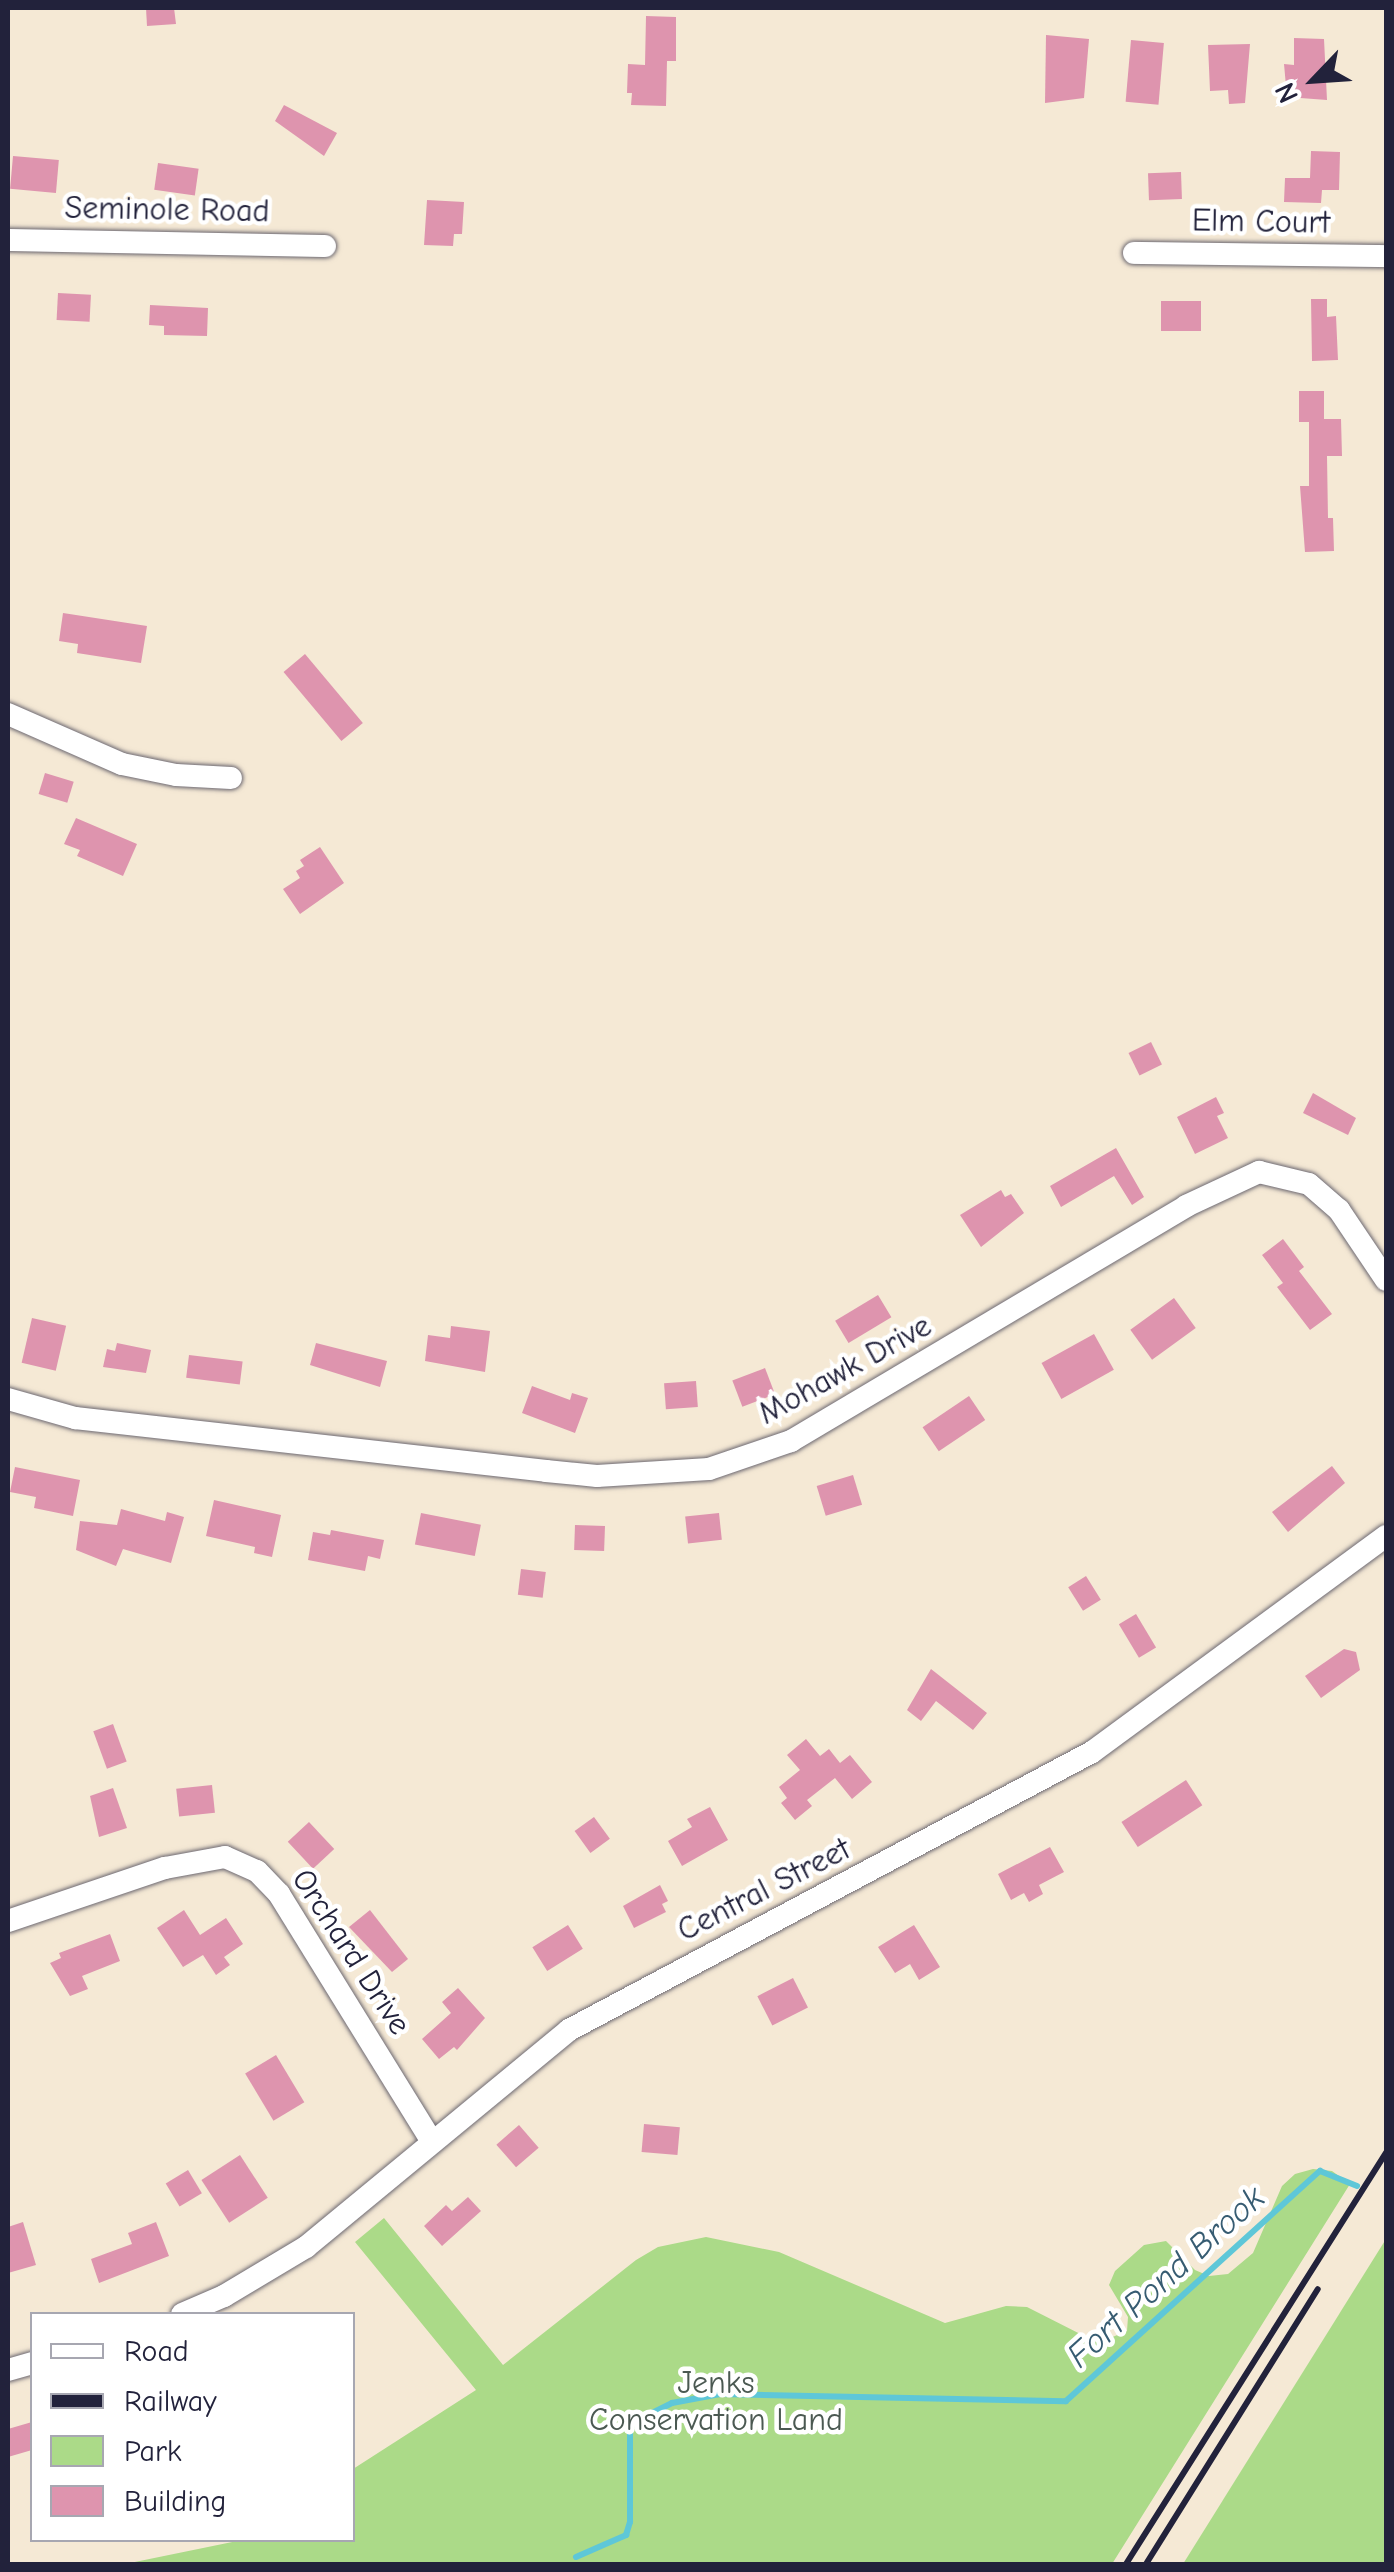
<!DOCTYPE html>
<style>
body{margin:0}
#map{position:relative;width:1394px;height:2572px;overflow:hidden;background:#f5e9d5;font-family:"Comic Neue",sans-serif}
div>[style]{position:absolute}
.green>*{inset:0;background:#abda88}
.stream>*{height:6px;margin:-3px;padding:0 3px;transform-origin:3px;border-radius:3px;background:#5ec7d8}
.building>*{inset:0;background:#de94ae;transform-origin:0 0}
.roads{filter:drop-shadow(0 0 2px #6c6871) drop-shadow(0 0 2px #6c6871)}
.minor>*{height:22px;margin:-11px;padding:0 11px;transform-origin:11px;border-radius:11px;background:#fff}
.rail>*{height:6px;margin:-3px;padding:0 3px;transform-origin:3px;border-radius:3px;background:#22223b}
span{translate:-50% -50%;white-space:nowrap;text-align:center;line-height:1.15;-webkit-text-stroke:9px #fff;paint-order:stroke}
.street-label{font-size:32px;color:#22223b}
.park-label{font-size:32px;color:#4b5952}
.water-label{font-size:35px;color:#375c72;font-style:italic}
.frame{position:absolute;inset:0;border:10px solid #22223b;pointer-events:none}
.legend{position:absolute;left:30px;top:2312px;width:325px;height:230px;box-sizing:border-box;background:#fff;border:2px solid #a7a7b1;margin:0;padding:12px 18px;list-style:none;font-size:30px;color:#22223b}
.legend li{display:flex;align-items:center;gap:20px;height:50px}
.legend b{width:50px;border:2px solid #a7a7b1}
.north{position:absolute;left:1264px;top:30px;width:100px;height:100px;-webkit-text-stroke:8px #fff;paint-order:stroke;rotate:245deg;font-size:28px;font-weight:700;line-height:40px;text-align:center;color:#22223b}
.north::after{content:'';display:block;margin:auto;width:35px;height:45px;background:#22223b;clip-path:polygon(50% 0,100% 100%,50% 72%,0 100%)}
</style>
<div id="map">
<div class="green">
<div style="clip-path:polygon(1313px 2169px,1332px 2171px,1350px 2184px,1112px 2564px,125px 2564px,242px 2540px,352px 2540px,353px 2469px,476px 2390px,355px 2242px,384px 2218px,503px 2365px,636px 2260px,658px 2247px,706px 2237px,779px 2252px,945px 2323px,1006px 2306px,1027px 2307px,1098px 2343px,1127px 2331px,1128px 2317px,1109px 2285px,1115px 2271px,1144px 2245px,1166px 2241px,1195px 2270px,1209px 2276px,1228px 2274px,1253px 2253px,1282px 2186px,1295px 2174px)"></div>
<div style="clip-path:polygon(1386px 2239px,1386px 2564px,1183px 2564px)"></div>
</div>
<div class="stream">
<div style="left:576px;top:2557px;width:55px;rotate:-23.7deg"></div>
<div style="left:626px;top:2535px;width:14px;rotate:-73deg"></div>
<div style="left:630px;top:2522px;width:98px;rotate:-90deg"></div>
<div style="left:630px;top:2424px;width:47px;rotate:-26.6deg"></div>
<div style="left:672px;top:2403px;width:49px;rotate:-10.6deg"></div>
<div style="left:720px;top:2394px;width:346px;rotate:1.2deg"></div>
<div style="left:1066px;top:2401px;width:343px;rotate:-42.2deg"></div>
<div style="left:1320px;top:2171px;width:40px;rotate:22deg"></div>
</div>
<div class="building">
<div style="clip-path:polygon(146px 8px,174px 8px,176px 24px,147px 26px)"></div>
<div style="clip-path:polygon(646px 16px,676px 17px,676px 61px,667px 61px,666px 106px,631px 105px,632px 93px,627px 93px,628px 64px,645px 65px)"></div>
<div style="clip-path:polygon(1046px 35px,1089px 39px,1084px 98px,1045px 103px)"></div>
<div style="clip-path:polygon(1294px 38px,1324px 39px,1327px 100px,1287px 97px,1284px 64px,1294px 65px)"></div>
<div style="left:1131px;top:40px;width:33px;height:62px;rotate:5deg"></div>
<div style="clip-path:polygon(1250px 44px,1245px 103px,1229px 104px,1228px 90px,1210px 91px,1208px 45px)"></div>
<div style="clip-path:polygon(284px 105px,337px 133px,324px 156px,275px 121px)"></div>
<div style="clip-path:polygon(1311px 151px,1340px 152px,1339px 190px,1322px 190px,1321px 203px,1284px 202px,1285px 178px,1310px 178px)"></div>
<div style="left:13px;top:156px;width:46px;height:33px;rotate:5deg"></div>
<div style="left:158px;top:163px;width:41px;height:27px;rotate:8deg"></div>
<div style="left:1181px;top:172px;width:27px;height:33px;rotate:88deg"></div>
<div style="clip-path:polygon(427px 200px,464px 202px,462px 234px,454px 234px,453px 246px,424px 245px)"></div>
<div style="left:58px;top:293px;width:33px;height:27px;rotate:3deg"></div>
<div style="clip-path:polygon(1311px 299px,1327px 299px,1327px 317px,1336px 316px,1338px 360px,1312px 361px)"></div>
<div style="left:1161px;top:301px;width:40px;height:30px"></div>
<div style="clip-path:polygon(150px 305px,208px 308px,207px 336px,164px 335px,164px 326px,149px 325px)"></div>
<div style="clip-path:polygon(1299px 391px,1324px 391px,1324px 419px,1341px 419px,1342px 456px,1327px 456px,1328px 518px,1333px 518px,1334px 551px,1305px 552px,1300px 486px,1309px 486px,1309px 422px,1299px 422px)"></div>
<div style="clip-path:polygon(63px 613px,147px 626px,141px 663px,77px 653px,78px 644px,59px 641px)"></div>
<div style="left:305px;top:654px;width:90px;height:28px;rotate:50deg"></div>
<div style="left:45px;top:773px;width:30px;height:22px;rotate:17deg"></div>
<div style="clip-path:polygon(76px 818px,137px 844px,123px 876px,77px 856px,80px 850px,64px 844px)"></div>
<div style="clip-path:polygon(320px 847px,344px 883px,300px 914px,283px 889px,300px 878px,296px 871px,304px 866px,300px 860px)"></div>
<div style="left:1151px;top:1042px;width:25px;height:25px;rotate:64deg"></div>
<div style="clip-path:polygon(1313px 1093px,1356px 1118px,1348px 1135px,1303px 1113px)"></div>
<div style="clip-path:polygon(1216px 1097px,1224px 1113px,1217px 1116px,1228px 1138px,1195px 1154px,1177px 1117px)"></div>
<div style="clip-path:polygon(1116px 1148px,1144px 1197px,1132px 1205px,1114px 1176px,1061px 1207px,1050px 1186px)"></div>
<div style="clip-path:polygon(1001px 1190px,1005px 1197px,1011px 1194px,1024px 1213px,981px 1247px,960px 1215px)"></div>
<div style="clip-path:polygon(1283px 1239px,1304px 1267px,1299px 1271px,1332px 1314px,1310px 1330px,1277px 1287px,1283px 1283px,1262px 1255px)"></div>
<div style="left:878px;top:1295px;width:26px;height:50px;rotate:59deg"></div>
<div style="left:1174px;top:1298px;width:37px;height:54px;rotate:54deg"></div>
<div style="left:32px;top:1318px;width:35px;height:46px;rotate:13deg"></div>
<div style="clip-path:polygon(451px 1326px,490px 1331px,485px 1372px,425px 1361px,428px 1335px,450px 1338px)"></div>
<div style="left:1094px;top:1334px;width:41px;height:60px;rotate:61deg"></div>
<div style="clip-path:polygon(117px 1343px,151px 1350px,146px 1373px,103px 1367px,107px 1349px,115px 1351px)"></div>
<div style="clip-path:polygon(316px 1343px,387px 1361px,380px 1387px,310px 1365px)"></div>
<div style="left:189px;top:1355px;width:54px;height:23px;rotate:7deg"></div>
<div style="left:765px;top:1368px;width:28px;height:35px;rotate:69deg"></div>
<div style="left:696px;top:1381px;width:26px;height:32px;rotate:86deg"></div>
<div style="clip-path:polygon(532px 1386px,570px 1400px,572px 1393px,588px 1398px,575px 1433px,522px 1413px)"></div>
<div style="left:969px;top:1396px;width:29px;height:56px;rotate:56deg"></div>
<div style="clip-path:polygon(1332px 1466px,1345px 1483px,1288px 1532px,1272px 1512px)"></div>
<div style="clip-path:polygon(15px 1467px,80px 1480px,73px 1516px,34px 1508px,36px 1497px,10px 1492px)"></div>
<div style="left:853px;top:1475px;width:31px;height:38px;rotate:73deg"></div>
<div style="clip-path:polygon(214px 1500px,281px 1515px,272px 1557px,254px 1553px,255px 1547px,206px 1536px)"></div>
<div style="clip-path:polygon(121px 1509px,165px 1521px,167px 1512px,184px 1517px,171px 1563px,123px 1549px,116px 1566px,76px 1550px,80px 1521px,117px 1525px)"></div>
<div style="left:421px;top:1513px;width:61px;height:32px;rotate:11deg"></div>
<div style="left:719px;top:1513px;width:27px;height:34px;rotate:84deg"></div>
<div style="left:575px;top:1525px;width:30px;height:25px;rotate:2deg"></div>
<div style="clip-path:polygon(331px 1530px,384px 1540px,380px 1559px,368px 1556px,365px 1571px,308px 1560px,313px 1532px,330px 1535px)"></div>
<div style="left:521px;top:1569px;width:25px;height:26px;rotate:7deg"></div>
<div style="left:1086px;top:1576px;width:28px;height:21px;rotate:58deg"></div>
<div style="left:1136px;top:1614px;width:39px;height:20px;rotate:59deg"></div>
<div style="clip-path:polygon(1344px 1649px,1356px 1652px,1360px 1670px,1321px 1698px,1305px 1676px)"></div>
<div style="clip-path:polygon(931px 1669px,987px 1713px,973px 1730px,936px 1701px,921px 1721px,907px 1710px)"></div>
<div style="left:113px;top:1724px;width:40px;height:21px;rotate:70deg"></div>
<div style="clip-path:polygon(806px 1739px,820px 1756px,829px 1749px,840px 1763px,850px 1755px,872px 1782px,852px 1799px,835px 1778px,807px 1800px,812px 1806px,795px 1820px,781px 1803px,787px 1798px,779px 1787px,800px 1770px,787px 1755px)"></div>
<div style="left:1186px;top:1780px;width:30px;height:77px;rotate:57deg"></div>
<div style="left:212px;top:1785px;width:28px;height:36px;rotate:84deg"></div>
<div style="clip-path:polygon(113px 1788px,127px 1828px,99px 1837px,90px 1796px)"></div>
<div style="clip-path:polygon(710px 1807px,728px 1840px,682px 1866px,668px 1841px,692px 1827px,687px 1819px)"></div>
<div style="left:594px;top:1817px;width:27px;height:24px;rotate:54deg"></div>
<div style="left:309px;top:1822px;width:37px;height:29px;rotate:47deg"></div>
<div style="clip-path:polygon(1050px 1847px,1064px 1872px,1039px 1885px,1043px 1894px,1029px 1902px,1024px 1893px,1011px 1900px,998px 1874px)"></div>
<div style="clip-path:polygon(660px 1885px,668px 1901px,662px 1904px,666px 1912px,634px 1928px,623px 1906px)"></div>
<div style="clip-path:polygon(184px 1910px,200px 1935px,226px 1918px,243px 1944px,224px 1957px,230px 1965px,216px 1975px,203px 1955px,183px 1967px,157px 1928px)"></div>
<div style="clip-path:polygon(370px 1910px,408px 1959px,392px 1972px,349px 1927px)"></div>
<div style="left:568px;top:1925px;width:28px;height:42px;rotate:58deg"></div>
<div style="clip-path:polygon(914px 1925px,940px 1967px,919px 1980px,910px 1964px,895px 1973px,878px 1947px)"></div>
<div style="clip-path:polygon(110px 1934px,120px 1961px,82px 1976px,88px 1989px,70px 1996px,50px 1963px,61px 1958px,59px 1953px)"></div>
<div style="left:793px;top:1978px;width:33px;height:40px;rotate:63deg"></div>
<div style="clip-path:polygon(458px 1988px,485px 2018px,457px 2050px,454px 2047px,439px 2059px,422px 2039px,451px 2013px,442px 2002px)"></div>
<div style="left:276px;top:2055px;width:55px;height:36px;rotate:59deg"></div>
<div style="left:644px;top:2124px;width:36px;height:28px;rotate:5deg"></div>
<div style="left:519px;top:2125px;width:30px;height:30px;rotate:49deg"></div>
<div style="left:240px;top:2155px;width:51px;height:46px;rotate:57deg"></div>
<div style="left:188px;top:2170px;width:27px;height:26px;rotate:59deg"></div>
<div style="clip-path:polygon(468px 2197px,481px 2211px,442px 2246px,424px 2226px,446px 2205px,452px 2211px)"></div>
<div style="clip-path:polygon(23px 2222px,36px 2265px,8px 2273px,8px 2227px)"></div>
<div style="clip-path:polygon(156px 2222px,169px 2256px,99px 2283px,91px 2259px,132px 2244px,128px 2233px)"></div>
<div style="clip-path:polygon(32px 2422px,32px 2450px,8px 2457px,8px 2429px)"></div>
</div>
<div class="roads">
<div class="minor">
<div style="left:8px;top:240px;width:317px;rotate:1.1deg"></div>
<div style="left:1134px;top:253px;width:252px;rotate:0.7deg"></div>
<div style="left:8px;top:714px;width:124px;rotate:23.7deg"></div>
<div style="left:122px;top:764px;width:55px;rotate:11.5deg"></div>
<div style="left:176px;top:775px;width:55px;rotate:3.1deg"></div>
<div style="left:8px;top:1399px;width:70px;rotate:15.8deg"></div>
<div style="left:75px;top:1418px;width:474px;rotate:6.4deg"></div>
<div style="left:546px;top:1471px;width:51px;rotate:5.6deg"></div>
<div style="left:597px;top:1476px;width:112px;rotate:-3.6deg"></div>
<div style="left:709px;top:1469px;width:87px;rotate:-18.9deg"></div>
<div style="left:791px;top:1441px;width:460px;rotate:-30.7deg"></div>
<div style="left:1186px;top:1206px;width:81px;rotate:-25deg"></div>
<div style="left:1259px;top:1172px;width:51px;rotate:13.5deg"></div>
<div style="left:1309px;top:1184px;width:40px;rotate:41deg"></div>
<div style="left:1339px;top:1210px;width:84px;rotate:56.1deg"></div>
<div style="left:8px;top:1921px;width:166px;rotate:-18.7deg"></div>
<div style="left:165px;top:1868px;width:61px;rotate:-10.4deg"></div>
<div style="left:225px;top:1857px;width:35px;rotate:24deg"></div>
<div style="left:257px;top:1871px;width:32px;rotate:46deg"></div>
<div style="left:279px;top:1894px;width:289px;rotate:58.3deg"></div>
<div style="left:182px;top:2314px;width:46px;rotate:-23.2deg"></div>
<div style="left:224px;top:2296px;width:96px;rotate:-30.9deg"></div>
<div style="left:306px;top:2247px;width:341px;rotate:-39.5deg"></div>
<div style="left:569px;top:2030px;width:592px;rotate:-27.99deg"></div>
<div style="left:1092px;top:1752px;width:365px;rotate:-36.3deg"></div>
<div style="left:8px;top:2370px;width:25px;rotate:-16deg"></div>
</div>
</div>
<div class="rail">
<div style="left:1126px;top:2564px;width:487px;rotate:-57.7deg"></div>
<div style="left:1146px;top:2564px;width:324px;rotate:-58deg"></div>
</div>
<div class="street-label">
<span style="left:167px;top:210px;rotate:1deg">Seminole Road</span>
<span style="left:1261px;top:222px;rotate:1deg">Elm Court</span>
<span style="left:845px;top:1370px;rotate:-29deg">Mohawk Drive</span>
<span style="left:764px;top:1890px;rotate:-27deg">Central Street</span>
<span style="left:351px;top:1952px;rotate:57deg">Orchard Drive</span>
</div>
<div class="park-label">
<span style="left:716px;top:2402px">Jenks<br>Conservation Land</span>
</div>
<div class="water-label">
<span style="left:1166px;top:2277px;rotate:-42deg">Fort Pond Brook</span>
</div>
<div class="frame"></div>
<ul class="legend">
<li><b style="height:12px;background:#fff"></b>Road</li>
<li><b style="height:12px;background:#22223b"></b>Railway</li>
<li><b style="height:28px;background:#abda88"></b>Park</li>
<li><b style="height:28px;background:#de94ae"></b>Building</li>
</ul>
<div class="north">N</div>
</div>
